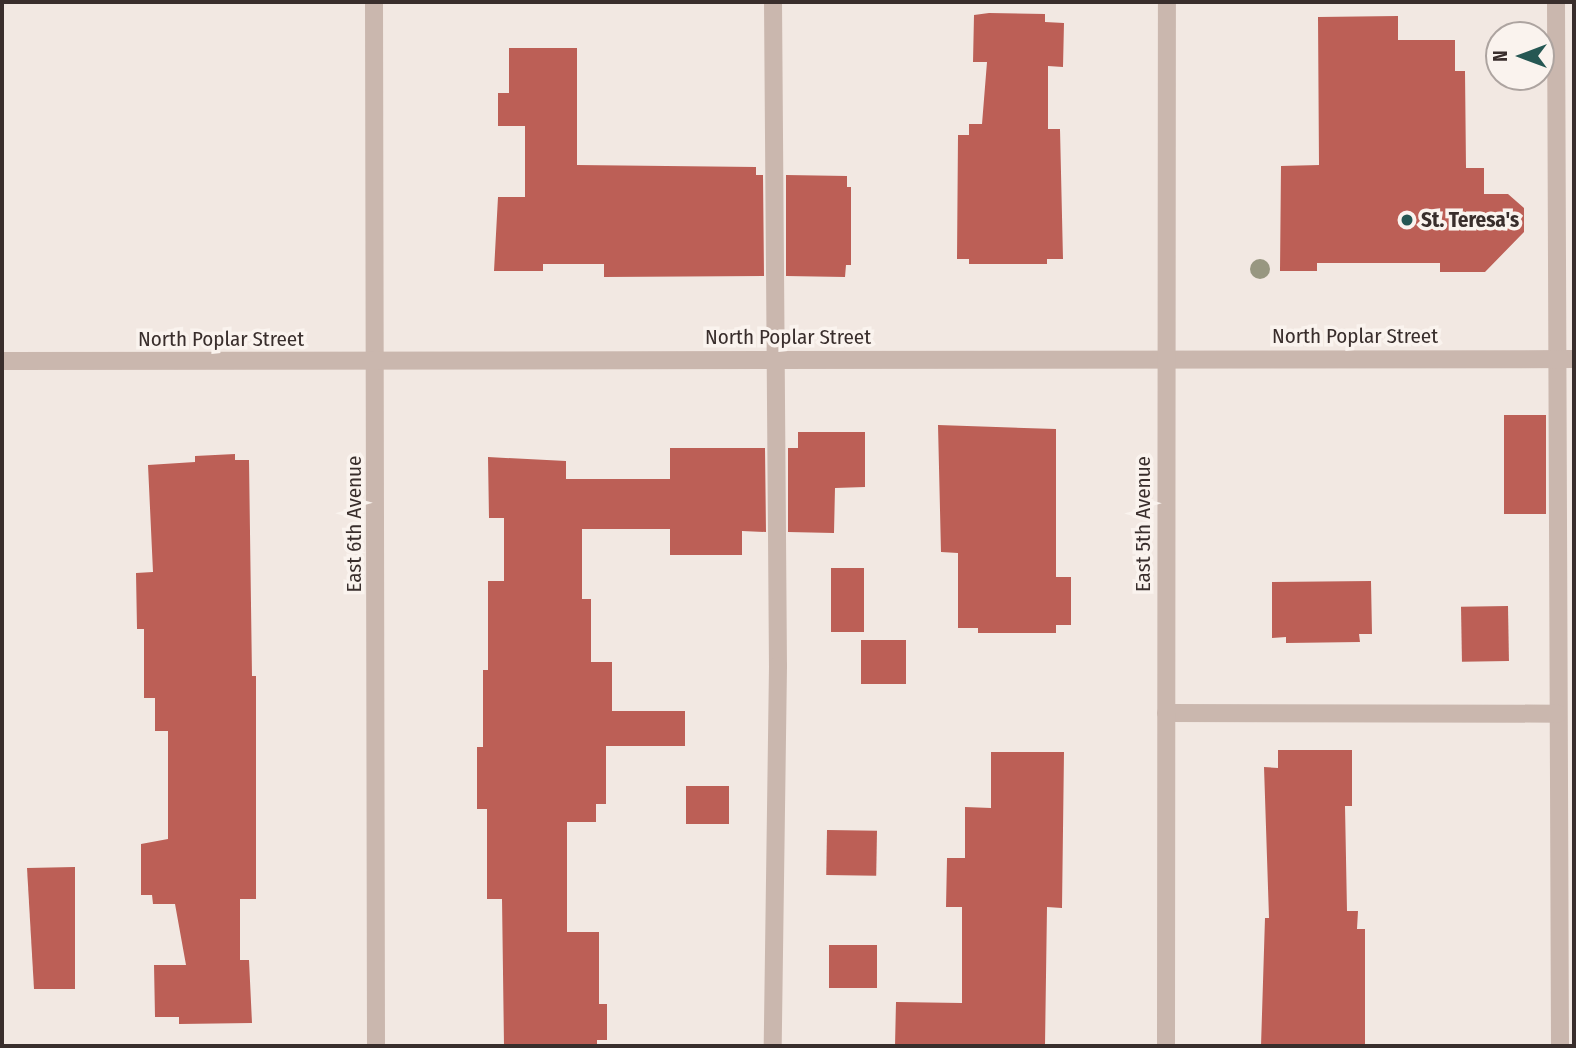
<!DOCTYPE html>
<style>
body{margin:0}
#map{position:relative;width:1576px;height:1048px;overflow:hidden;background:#f2e8e2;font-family:"Fira Sans Condensed",sans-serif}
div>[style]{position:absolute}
.building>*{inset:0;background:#bc5f56;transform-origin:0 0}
.minor>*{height:18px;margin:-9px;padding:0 9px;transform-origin:9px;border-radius:9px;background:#cab7ae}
.trees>*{width:20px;height:20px;margin:-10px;border-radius:50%;background:#989781}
.dots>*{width:19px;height:19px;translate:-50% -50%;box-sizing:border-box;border:4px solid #faf3ee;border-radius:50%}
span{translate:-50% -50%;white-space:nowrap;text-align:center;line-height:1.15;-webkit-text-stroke:7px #faf3ee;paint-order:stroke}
.poi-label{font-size:21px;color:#392e2c;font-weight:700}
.left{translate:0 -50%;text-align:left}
.street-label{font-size:21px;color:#392e2c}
.frame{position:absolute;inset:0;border:4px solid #392e2c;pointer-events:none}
.north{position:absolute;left:1485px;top:21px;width:70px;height:70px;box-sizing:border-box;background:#faf3ee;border:2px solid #ada4a0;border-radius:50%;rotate:270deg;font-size:19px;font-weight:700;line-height:28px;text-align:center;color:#392e2c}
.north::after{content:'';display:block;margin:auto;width:24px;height:32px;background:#255753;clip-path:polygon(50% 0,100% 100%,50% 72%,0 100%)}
</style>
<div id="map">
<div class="building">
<div style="clip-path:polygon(989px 13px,1045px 14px,1045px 22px,1064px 23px,1063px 67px,1048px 66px,1048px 129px,1060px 129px,1063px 259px,1047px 259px,1047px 264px,969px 264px,969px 259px,957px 259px,958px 135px,969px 135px,969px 124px,982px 124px,987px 62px,973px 62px,974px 15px)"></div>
<div style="clip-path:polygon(1398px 16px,1398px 40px,1455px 40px,1455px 71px,1465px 71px,1466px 168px,1484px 168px,1484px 194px,1508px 194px,1524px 208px,1524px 232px,1485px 272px,1440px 272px,1440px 263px,1317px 263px,1317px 271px,1280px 271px,1281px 166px,1319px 165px,1318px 17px)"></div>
<div style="clip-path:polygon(509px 48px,577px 48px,577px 165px,756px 167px,756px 175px,763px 175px,764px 276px,604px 277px,604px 264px,543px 264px,543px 271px,494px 271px,498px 197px,525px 197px,525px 126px,498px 126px,498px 93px,509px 93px)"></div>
<div style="clip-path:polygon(786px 175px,847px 176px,847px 187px,851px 187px,851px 265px,846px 265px,845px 277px,786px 276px)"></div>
<div style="left:1504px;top:415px;width:42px;height:99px"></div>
<div style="clip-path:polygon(938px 425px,1056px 429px,1056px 577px,1071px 577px,1071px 625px,1056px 625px,1056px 633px,978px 633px,978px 628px,958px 628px,958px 553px,941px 552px)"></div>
<div style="clip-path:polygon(798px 432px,865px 432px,865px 487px,835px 488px,834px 533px,788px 532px,788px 448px,798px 448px)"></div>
<div style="clip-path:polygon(670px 448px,765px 448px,766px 532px,742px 531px,742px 555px,670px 555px,670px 529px,582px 529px,582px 599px,591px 599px,591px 662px,612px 662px,612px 711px,685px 711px,685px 746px,606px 746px,606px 804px,596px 804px,596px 822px,567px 822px,567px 932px,599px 932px,599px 1004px,607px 1004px,607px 1040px,597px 1040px,597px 1046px,504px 1046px,502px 899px,487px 899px,487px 809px,477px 809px,477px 747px,483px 747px,483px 670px,488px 670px,488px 581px,504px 581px,504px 518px,489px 518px,488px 457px,566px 461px,566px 479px,670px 479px)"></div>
<div style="clip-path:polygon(235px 454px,235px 460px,249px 460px,252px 676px,256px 676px,256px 899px,240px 899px,240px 960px,249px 960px,252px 1023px,179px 1024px,179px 1017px,155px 1017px,154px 965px,186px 965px,175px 904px,153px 904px,152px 895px,141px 895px,141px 844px,168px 839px,168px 731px,155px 731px,155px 698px,144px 698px,144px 629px,137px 629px,136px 573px,153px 572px,148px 465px,195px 462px,195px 456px)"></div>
<div style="left:831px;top:568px;width:33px;height:64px"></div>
<div style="clip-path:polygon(1371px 581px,1372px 634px,1359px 634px,1360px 642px,1286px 643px,1286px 637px,1272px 638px,1272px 582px)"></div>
<div style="left:1508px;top:606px;width:55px;height:47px;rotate:89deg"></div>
<div style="left:861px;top:640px;width:45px;height:44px"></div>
<div style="clip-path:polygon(1278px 750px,1352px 750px,1352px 806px,1345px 806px,1347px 911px,1358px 911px,1357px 929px,1365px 929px,1365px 1046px,1261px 1046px,1265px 918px,1269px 918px,1264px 767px,1278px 768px)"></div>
<div style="clip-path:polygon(991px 752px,1064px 752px,1062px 908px,1047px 907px,1045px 1046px,895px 1046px,896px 1002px,962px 1003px,962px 907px,946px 907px,947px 858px,965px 858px,965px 807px,991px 808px)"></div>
<div style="left:686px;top:786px;width:43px;height:38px"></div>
<div style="left:827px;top:830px;width:50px;height:45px;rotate:1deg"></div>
<div style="clip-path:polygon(75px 867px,75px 989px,34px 989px,27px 868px)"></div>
<div style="left:829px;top:945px;width:48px;height:43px"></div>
</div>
<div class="minor">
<div style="left:374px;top:2px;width:1044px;rotate:89.89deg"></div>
<div style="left:773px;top:2px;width:664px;rotate:89.57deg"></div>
<div style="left:778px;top:666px;width:380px;rotate:90.8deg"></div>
<div style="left:1556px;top:2px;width:1044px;rotate:89.78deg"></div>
<div style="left:2px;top:361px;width:1572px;rotate:-0.07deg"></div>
<div style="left:1166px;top:713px;width:392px;rotate:0.1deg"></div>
<div style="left:1166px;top:1046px;width:1044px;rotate:-89.95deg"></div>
</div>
<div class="trees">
<div style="left:1260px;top:269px"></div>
</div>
<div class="dots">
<div style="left:1407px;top:220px;background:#255753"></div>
</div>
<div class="poi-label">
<span class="left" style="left:1421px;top:220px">St. Teresa's</span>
</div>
<div class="street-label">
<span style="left:1355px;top:336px">North Poplar Street</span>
<span style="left:788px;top:337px">North Poplar Street</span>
<span style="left:221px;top:339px">North Poplar Street</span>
<span style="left:354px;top:524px;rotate:-90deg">East 6th Avenue</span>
<span style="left:1143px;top:524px;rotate:-90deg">East 5th Avenue</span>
</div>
<div class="frame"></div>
<div class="north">N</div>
</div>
